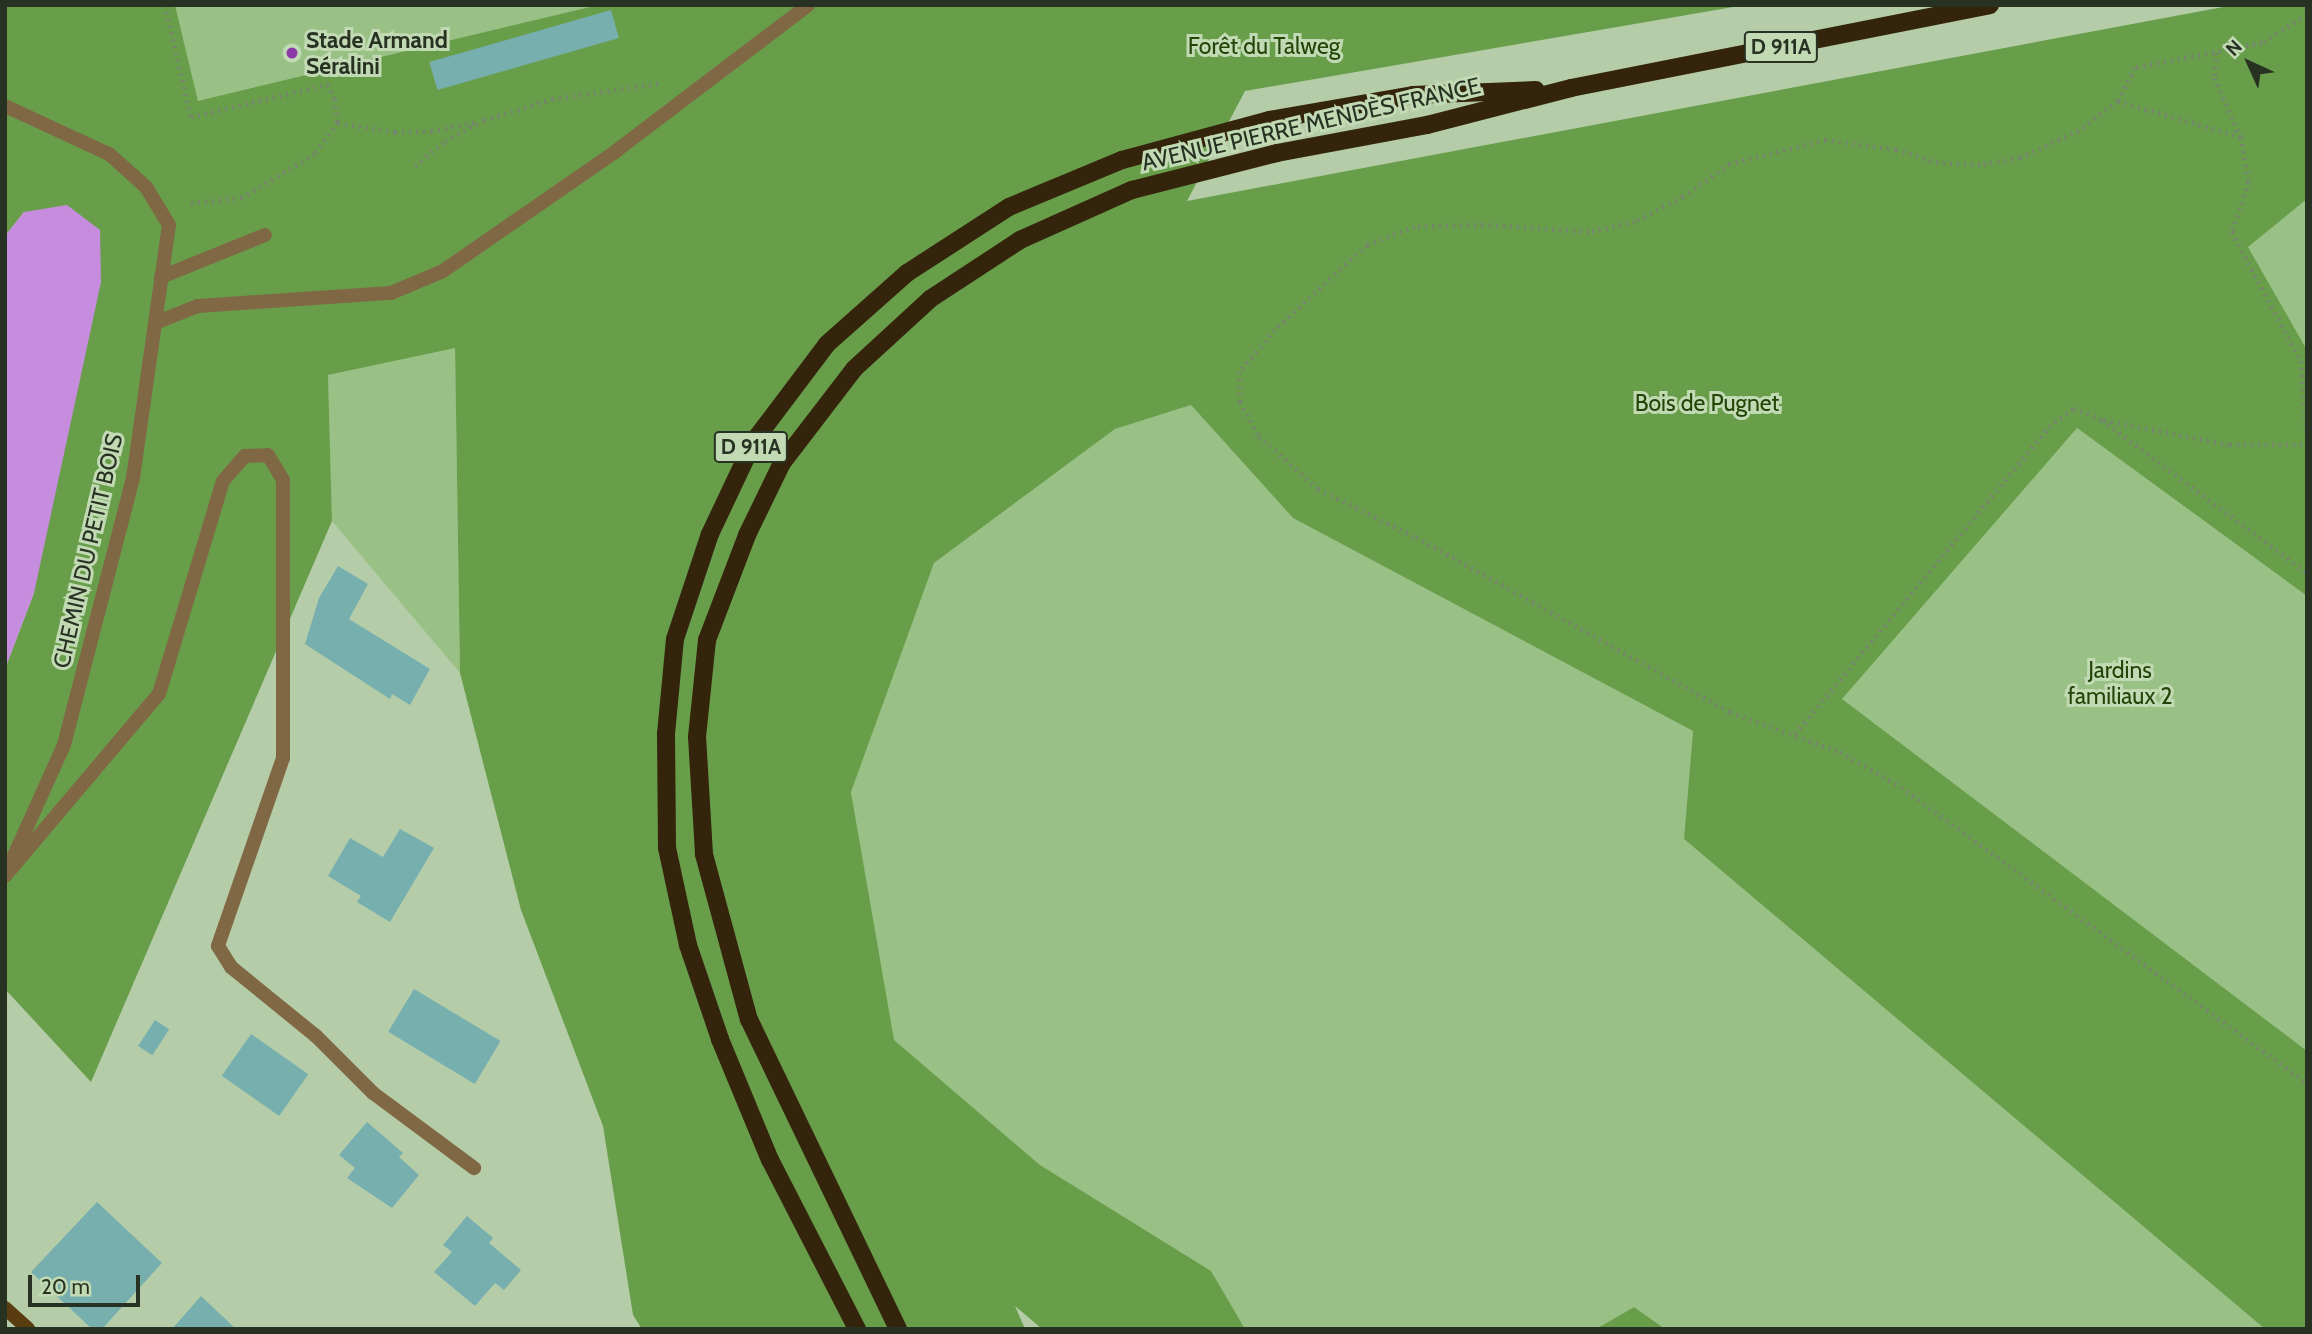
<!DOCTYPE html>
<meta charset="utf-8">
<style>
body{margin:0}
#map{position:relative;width:2312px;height:1334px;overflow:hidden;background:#b4cda8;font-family:Cabin,sans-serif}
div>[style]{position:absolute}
.green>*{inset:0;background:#99c185}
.forest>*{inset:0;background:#689e4a}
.water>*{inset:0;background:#c68dde}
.building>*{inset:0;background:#77afae;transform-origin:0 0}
.path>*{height:4.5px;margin-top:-2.25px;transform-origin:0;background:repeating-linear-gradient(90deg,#74866b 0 2px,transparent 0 7px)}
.lane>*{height:14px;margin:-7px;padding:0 7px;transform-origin:7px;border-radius:7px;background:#806845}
.street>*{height:14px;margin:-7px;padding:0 7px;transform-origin:7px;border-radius:7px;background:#806845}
.secondary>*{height:14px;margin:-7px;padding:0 7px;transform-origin:7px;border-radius:7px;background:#593d10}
.primary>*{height:18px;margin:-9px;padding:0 9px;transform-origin:9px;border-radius:9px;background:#34240c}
.dots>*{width:19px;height:19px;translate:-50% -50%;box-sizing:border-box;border:4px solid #c1dab4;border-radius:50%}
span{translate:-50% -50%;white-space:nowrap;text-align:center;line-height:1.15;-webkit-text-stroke:6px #c1dab4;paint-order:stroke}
.shield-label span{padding:2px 5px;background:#c1dab4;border:2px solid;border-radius:5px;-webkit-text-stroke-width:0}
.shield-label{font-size:21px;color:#283223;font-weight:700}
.poi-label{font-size:23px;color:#283223;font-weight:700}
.left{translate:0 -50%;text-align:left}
.park-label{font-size:23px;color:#224507}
.street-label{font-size:23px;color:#283223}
.frame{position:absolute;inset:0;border:7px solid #283223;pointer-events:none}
.north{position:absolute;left:2214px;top:28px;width:70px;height:70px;-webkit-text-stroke:5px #c1dab4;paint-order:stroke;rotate:315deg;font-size:19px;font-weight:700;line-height:28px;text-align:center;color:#283223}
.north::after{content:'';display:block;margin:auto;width:24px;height:32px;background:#283223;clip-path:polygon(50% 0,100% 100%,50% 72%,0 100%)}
.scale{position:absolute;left:28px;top:1275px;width:112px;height:32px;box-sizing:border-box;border:4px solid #283223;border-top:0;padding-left:9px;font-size:21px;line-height:24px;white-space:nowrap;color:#283223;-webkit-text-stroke:5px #c1dab4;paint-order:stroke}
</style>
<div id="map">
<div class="green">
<div style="clip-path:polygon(175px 5px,598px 5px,198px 102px)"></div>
<div style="clip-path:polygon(2307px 199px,2307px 350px,2248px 247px)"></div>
<div style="clip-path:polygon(455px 347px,460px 673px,332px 521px,328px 375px)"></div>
<div style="clip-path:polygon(1191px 405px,1293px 518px,1693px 731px,1684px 839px,2265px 1329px,1665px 1329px,1634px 1307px,1596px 1329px,1245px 1329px,1210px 1271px,1040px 1165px,893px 1040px,851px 791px,934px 563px,1115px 429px)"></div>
<div style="clip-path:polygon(2077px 428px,2307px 596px,2307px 1051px,1841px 699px)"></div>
</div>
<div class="forest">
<div style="clip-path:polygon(5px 5px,175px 5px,198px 101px,598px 5px,1745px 5px,1245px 91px,1187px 201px,2234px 5px,2307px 5px,2307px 199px,2248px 247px,2307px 350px,2307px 596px,2077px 428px,1842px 699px,2307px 1051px,2307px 1329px,2265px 1329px,1684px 839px,1693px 731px,1293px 518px,1191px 405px,1115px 429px,934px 563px,851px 792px,894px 1040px,1040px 1165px,1211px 1271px,1245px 1329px,1042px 1329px,1015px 1306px,1025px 1329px,642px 1329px,633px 1315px,603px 1126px,521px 910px,460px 673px,455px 348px,328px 375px,332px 521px,91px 1082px,5px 989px,5px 669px,34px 593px,24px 212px,5px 236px)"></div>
<div style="clip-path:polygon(1634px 1307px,1665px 1329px,1596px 1329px)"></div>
</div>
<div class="water">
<div style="clip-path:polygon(67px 205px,100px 230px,101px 282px,34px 593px,5px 669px,5px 236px,24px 212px)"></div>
</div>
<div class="building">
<div style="left:611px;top:10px;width:29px;height:189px;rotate:74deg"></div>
<div style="clip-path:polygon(338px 566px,368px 584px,349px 619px,430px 669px,410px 705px,392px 694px,390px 699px,305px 644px,319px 598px)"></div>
<div style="clip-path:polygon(400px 829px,434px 848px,390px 922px,357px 902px,361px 896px,328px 876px,350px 838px,383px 857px)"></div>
<div style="left:414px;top:989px;width:101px;height:50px;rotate:31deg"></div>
<div style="left:155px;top:1020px;width:17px;height:31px;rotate:33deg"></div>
<div style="left:251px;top:1034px;width:70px;height:51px;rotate:35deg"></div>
<div style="clip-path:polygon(367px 1122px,403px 1153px,399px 1157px,419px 1175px,392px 1208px,347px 1178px,355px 1168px,339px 1155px)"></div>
<div style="clip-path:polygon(97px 1202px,162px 1263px,102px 1329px,92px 1329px,31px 1272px)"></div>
<div style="clip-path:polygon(467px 1216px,493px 1238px,489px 1243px,521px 1270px,504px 1290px,495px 1283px,475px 1306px,434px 1272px,452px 1252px,443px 1245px)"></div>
<div style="clip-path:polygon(201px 1296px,236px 1329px,172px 1329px)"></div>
</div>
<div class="path">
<div style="left:165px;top:5px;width:115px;rotate:76.9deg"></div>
<div style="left:191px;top:117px;width:141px;rotate:-13.5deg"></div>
<div style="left:328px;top:84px;width:17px;rotate:65deg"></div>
<div style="left:335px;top:99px;width:24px;rotate:83deg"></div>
<div style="left:338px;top:123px;width:39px;rotate:127deg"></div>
<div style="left:315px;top:154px;width:85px;rotate:148.9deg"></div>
<div style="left:242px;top:198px;width:56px;rotate:173.9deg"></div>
<div style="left:2307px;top:15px;width:53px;rotate:148.1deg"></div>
<div style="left:2262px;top:43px;width:129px;rotate:168.9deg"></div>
<div style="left:2135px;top:68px;width:37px;rotate:117deg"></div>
<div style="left:2118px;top:101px;width:128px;rotate:16.3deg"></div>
<div style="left:2241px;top:137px;width:46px;rotate:79.9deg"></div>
<div style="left:2249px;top:182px;width:53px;rotate:108.8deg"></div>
<div style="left:2232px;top:232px;width:146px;rotate:61.9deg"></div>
<div style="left:2301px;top:361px;width:75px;rotate:85.4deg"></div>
<div style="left:2217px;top:53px;width:25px;rotate:95deg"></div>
<div style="left:2215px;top:78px;width:64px;rotate:67deg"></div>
<div style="left:2118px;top:101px;width:49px;rotate:142.4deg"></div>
<div style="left:2079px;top:131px;width:65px;rotate:155.4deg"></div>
<div style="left:2020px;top:158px;width:41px;rotate:170.1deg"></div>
<div style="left:1980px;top:165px;width:42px;rotate:-177.3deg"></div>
<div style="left:1938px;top:163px;width:44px;rotate:-162.8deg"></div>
<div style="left:1896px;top:150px;width:71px;rotate:-171.9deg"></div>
<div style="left:1826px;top:140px;width:99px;rotate:166deg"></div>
<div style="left:1730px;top:164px;width:57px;rotate:144.9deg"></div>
<div style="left:1683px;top:197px;width:54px;rotate:152.5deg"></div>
<div style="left:1635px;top:222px;width:47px;rotate:167.7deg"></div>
<div style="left:1589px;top:232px;width:106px;rotate:-176.2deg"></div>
<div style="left:1483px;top:225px;width:68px;rotate:178.3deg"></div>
<div style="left:1415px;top:227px;width:51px;rotate:159.4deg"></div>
<div style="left:1367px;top:245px;width:125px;rotate:137.3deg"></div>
<div style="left:1275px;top:330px;width:55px;rotate:129.8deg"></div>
<div style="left:1240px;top:372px;width:30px;rotate:90deg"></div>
<div style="left:1240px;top:402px;width:39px;rotate:61deg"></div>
<div style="left:1259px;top:436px;width:79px;rotate:41.9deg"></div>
<div style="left:1318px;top:489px;width:109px;rotate:26.1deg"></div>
<div style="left:1416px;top:537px;width:359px;rotate:29.1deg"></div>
<div style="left:1730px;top:712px;width:117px;rotate:20deg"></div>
<div style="left:1840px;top:752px;width:70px;rotate:29.8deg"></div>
<div style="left:1901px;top:787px;width:502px;rotate:36.09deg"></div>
<div style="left:338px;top:123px;width:58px;rotate:9deg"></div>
<div style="left:395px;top:132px;width:36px;rotate:-2deg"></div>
<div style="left:431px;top:131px;width:46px;rotate:-11.3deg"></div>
<div style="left:415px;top:166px;width:39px;rotate:-40deg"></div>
<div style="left:445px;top:141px;width:44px;rotate:-28.3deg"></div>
<div style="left:484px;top:120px;width:71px;rotate:-17.2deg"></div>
<div style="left:552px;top:99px;width:111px;rotate:-8.3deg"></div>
<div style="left:2104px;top:420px;width:128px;rotate:11.2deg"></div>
<div style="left:2230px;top:445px;width:77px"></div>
<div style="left:1795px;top:734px;width:398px;rotate:-50.4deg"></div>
<div style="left:2049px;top:427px;width:31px;rotate:-37deg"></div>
<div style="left:2074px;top:408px;width:30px;rotate:23deg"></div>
<div style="left:2102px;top:420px;width:256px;rotate:36.7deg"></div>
</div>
<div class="lane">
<div style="left:161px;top:277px;width:112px;rotate:-22deg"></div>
<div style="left:155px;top:323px;width:46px;rotate:-21.6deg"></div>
<div style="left:198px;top:306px;width:193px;rotate:-3.9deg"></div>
<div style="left:391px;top:293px;width:56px;rotate:-22.9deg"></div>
<div style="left:443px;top:271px;width:211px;rotate:-34.7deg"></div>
<div style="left:616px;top:151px;width:241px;rotate:-37.2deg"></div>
<div style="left:218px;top:946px;width:25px;rotate:58deg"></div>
<div style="left:231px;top:967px;width:109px;rotate:39.1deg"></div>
<div style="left:316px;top:1036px;width:81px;rotate:45deg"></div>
<div style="left:373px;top:1093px;width:126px;rotate:36.6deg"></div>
</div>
<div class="street">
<div style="left:5px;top:106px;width:115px;rotate:24.8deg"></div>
<div style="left:109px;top:154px;width:50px;rotate:41.7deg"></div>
<div style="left:146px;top:187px;width:44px;rotate:58.8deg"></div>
<div style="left:169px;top:225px;width:256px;rotate:98.1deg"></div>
<div style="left:133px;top:478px;width:276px;rotate:104.5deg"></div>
<div style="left:64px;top:745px;width:126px;rotate:114.3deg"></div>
<div style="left:5px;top:876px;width:238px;rotate:-49.8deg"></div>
<div style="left:159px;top:694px;width:222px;rotate:-73.3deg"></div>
<div style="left:223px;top:481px;width:33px;rotate:-49deg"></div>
<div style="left:245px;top:456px;width:23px;rotate:-2deg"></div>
<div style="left:268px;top:455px;width:29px;rotate:59deg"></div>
<div style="left:283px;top:480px;width:278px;rotate:90deg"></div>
<div style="left:283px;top:758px;width:199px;rotate:109.1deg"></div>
</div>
<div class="secondary">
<div style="left:5px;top:1308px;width:31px;rotate:42deg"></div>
</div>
<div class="primary">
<div style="left:857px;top:1329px;width:190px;rotate:-117.2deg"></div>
<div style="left:770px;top:1160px;width:131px;rotate:-112.5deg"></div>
<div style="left:720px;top:1039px;width:99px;rotate:-108.8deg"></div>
<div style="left:688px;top:945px;width:99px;rotate:-102.2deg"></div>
<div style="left:667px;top:848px;width:114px;rotate:-90.5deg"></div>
<div style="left:666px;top:734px;width:95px;rotate:-84.6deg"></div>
<div style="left:675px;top:639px;width:111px;rotate:-71.6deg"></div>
<div style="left:710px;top:534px;width:103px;rotate:-64.7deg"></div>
<div style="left:754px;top:441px;width:121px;rotate:-53deg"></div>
<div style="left:827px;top:344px;width:107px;rotate:-41.6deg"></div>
<div style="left:907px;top:273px;width:121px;rotate:-32.9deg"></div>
<div style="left:1009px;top:207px;width:122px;rotate:-22.6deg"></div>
<div style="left:1122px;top:160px;width:152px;rotate:-15.2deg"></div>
<div style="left:1269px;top:120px;width:146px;rotate:-9.8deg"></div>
<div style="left:1413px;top:95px;width:123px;rotate:-2.3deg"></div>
<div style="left:898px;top:1329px;width:343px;rotate:-115.7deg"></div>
<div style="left:749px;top:1020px;width:172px;rotate:-105.2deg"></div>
<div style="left:704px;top:854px;width:117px;rotate:-93.4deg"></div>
<div style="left:697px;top:737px;width:98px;rotate:-84.1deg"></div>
<div style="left:707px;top:640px;width:112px;rotate:-69.1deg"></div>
<div style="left:747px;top:535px;width:80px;rotate:-64.1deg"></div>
<div style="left:782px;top:463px;width:118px;rotate:-52.5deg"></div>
<div style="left:854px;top:369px;width:103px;rotate:-42.6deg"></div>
<div style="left:930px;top:299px;width:108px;rotate:-33.2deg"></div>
<div style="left:1020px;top:240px;width:123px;rotate:-24.1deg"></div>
<div style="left:1132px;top:190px;width:150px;rotate:-14.3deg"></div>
<div style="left:1277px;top:153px;width:153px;rotate:-10.6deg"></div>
<div style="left:1427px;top:125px;width:149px;rotate:-14.4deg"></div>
<div style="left:1571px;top:88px;width:427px;rotate:-11.2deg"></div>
</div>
<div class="dots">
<div style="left:292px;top:53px;background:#8b3aaa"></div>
</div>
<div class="shield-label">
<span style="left:1781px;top:47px">D 911A</span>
<span style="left:751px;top:447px">D 911A</span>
</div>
<div class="poi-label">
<span class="left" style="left:306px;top:53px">Stade Armand<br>Séralini</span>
</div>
<div class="park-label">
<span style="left:1264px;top:46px">Forêt du Talweg</span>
<span style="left:1707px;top:403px">Bois de Pugnet</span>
<span style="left:2120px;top:683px">Jardins<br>familiaux 2</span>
</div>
<div class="street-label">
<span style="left:1311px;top:124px;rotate:-13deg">AVENUE PIERRE MENDÈS FRANCE</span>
<span style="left:88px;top:551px;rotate:-77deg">CHEMIN DU PETIT BOIS</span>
</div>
<div class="frame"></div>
<div class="north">N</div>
<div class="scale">20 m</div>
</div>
